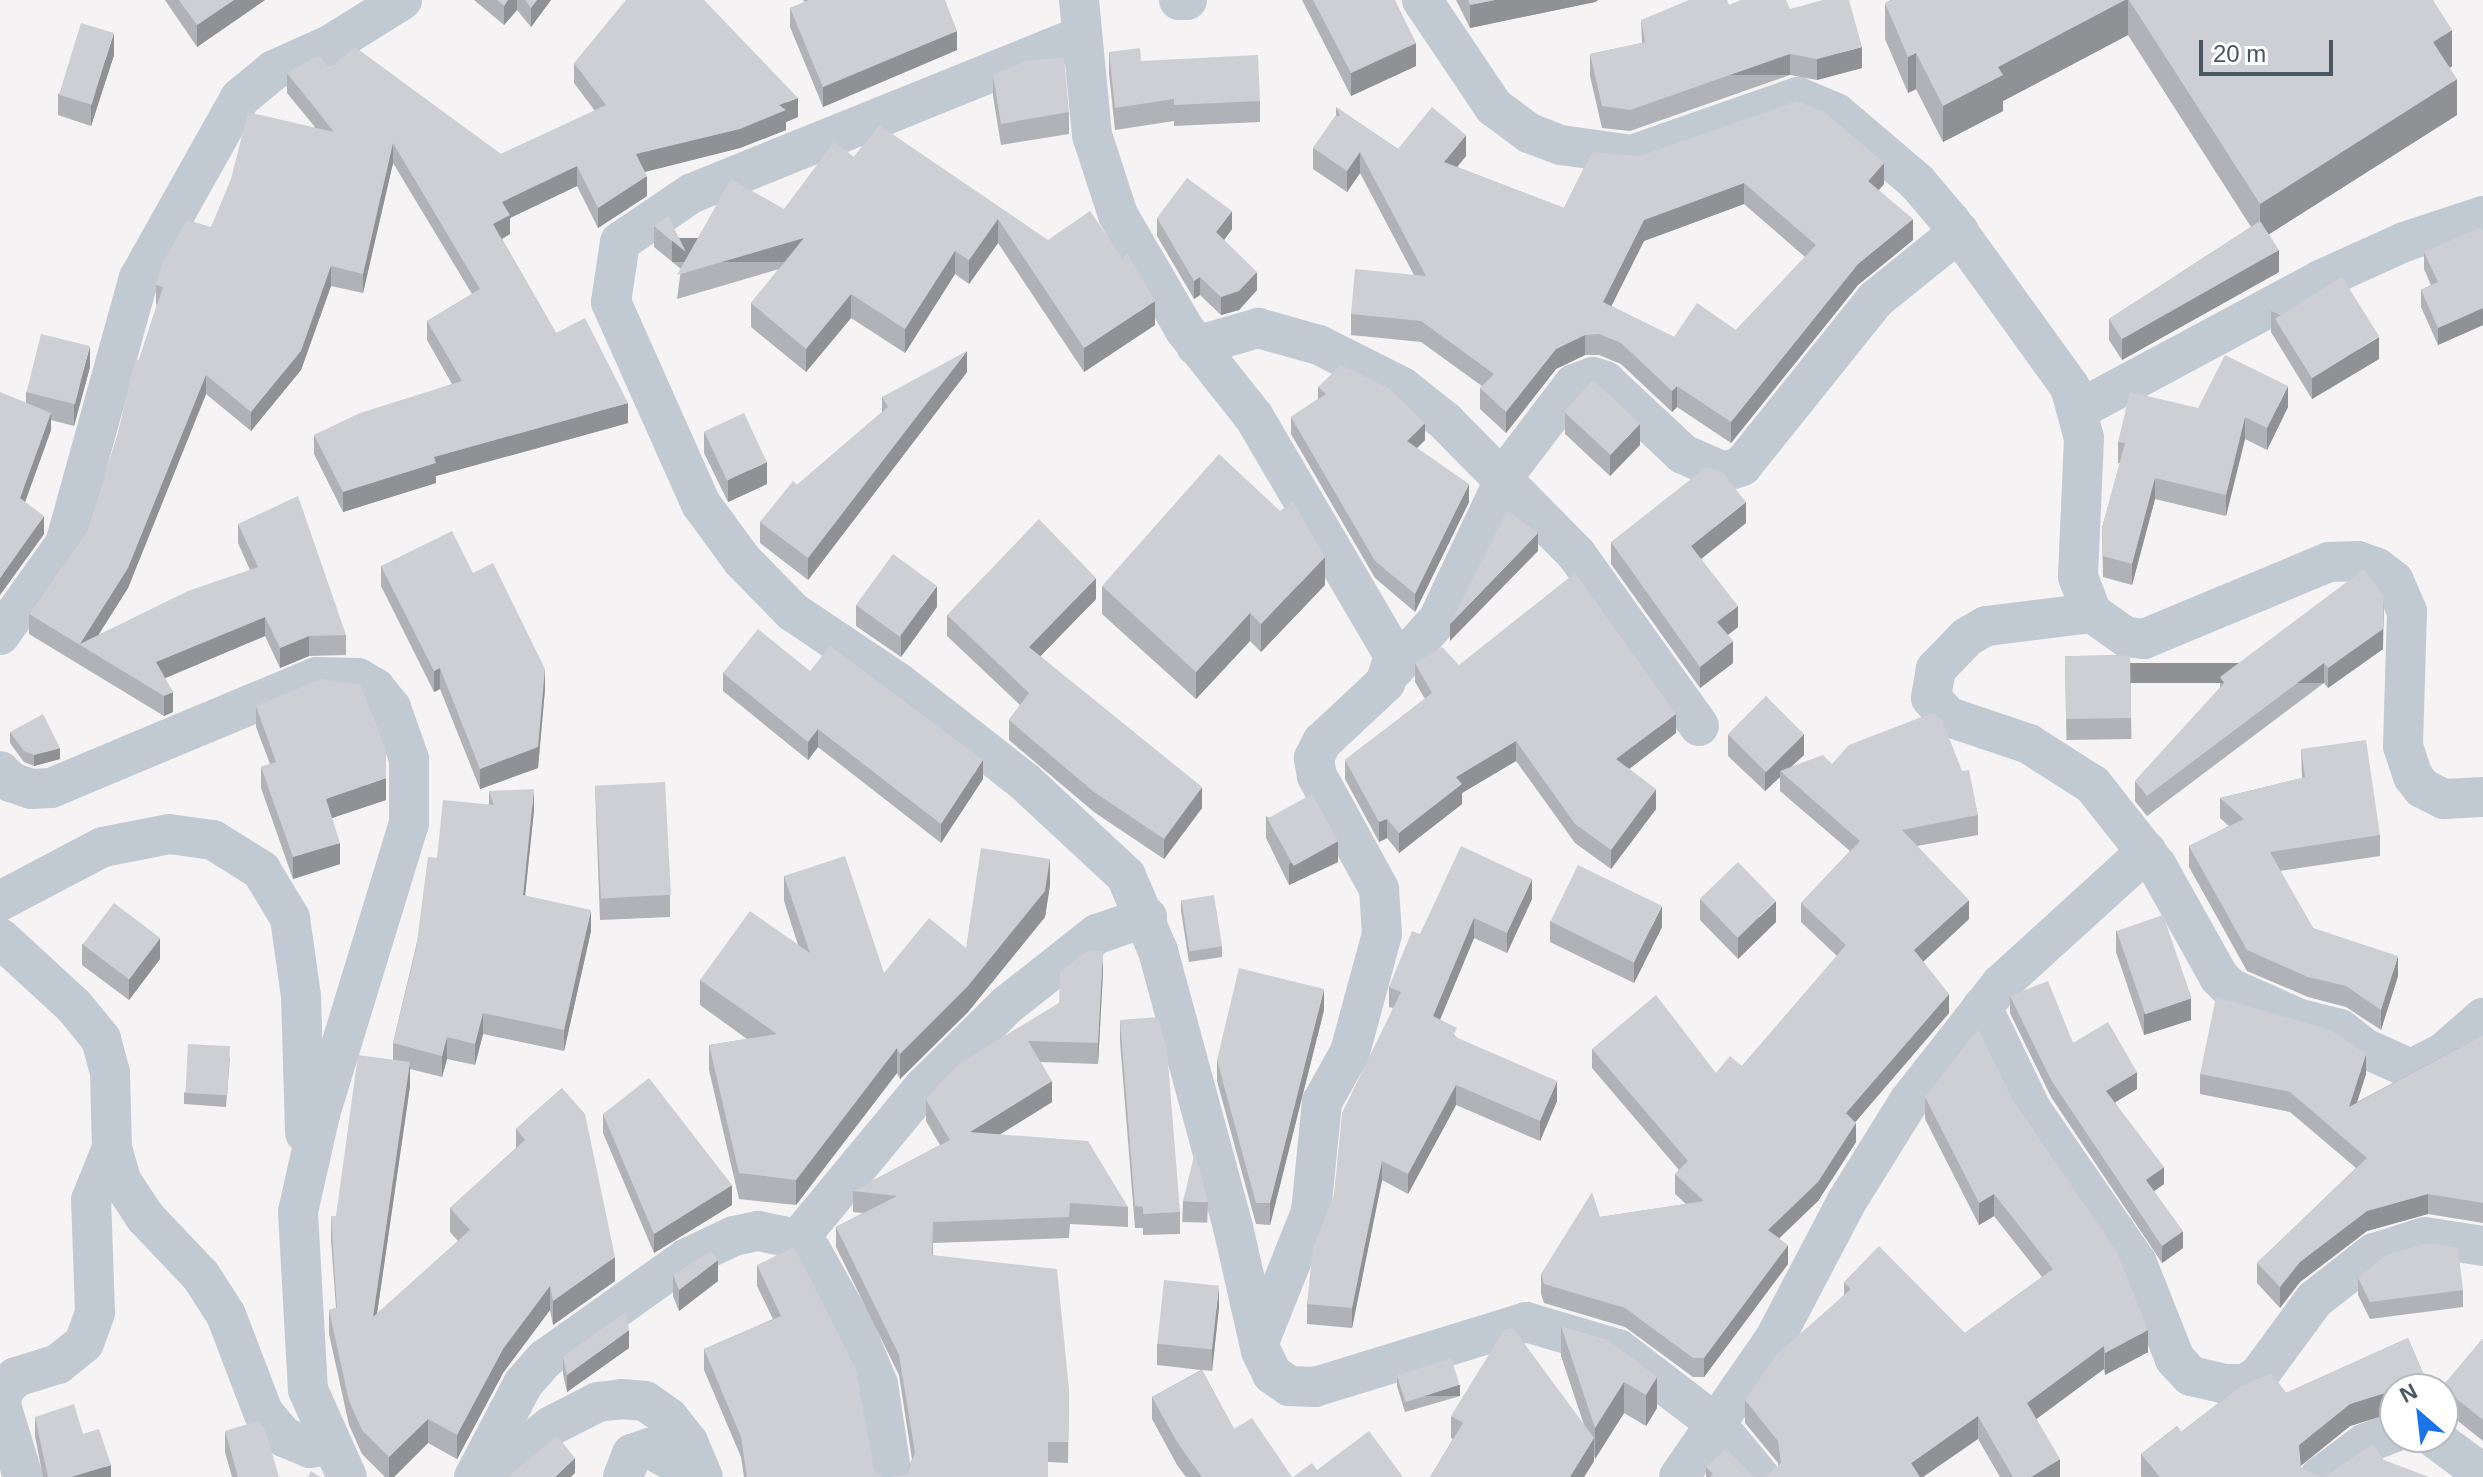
<!DOCTYPE html>
<style>
body{margin:0}
#map{position:relative;width:2483px;height:1477px;overflow:hidden;background:#f5f3f3;font-family:Arial,sans-serif}
div>[style]{position:absolute}
.street>*{height:40px;margin:-20px;padding:0 20px;transform-origin:20px;border-radius:20px;background:#c1cad2}
.wall>*{inset:0;background:#b0b2b7;transform-origin:0 0}
.shaded-wall>*{inset:0;background:#909195;transform-origin:0 0}
.building>*{inset:0;background:#cdcfd5;transform-origin:0 0}
span{translate:-50% -50%;white-space:nowrap;text-align:center;line-height:1.15;-webkit-text-stroke:6px #fff;paint-order:stroke}
.north{position:absolute;left:2379px;top:1373px;width:80px;height:80px;box-sizing:border-box;background:#fff;border:2px solid #b7bbc0;border-radius:50%;rotate:332deg;font-size:22px;font-weight:700;line-height:32px;text-align:center;color:#4a5661}
.north::after{content:'';display:block;margin:auto;width:28px;height:36px;background:#1a73e8;clip-path:polygon(50% 0,100% 100%,50% 72%,0 100%)}
.scale{position:absolute;left:2199px;top:40px;width:134px;height:36px;box-sizing:border-box;border:4px solid #4a5661;border-top:0;padding-left:10px;font-size:24px;line-height:28px;white-space:nowrap;color:#4a5661;-webkit-text-stroke:6px #fff;paint-order:stroke}
</style>
<div id="map">
<div class="street">
<div style="left:1079px;top:0;width:136px;rotate:84.5deg"></div>
<div style="left:1092px;top:135px;width:84px;rotate:72deg"></div>
<div style="left:1118px;top:215px;width:133px;rotate:59.8deg"></div>
<div style="left:1185px;top:330px;width:111px;rotate:51.6deg"></div>
<div style="left:1254px;top:417px;width:277px;rotate:59.6deg"></div>
<div style="left:1394px;top:656px;width:28px;rotate:108deg"></div>
<div style="left:1385px;top:683px;width:86px;rotate:136.9deg"></div>
<div style="left:1322px;top:742px;width:18px;rotate:117deg"></div>
<div style="left:1314px;top:758px;width:18px;rotate:81deg"></div>
<div style="left:1317px;top:776px;width:129px;rotate:61.2deg"></div>
<div style="left:1379px;top:889px;width:45px;rotate:86.2deg"></div>
<div style="left:1382px;top:934px;width:122px;rotate:105.2deg"></div>
<div style="left:1350px;top:1052px;width:57px;rotate:119.2deg"></div>
<div style="left:1322px;top:1102px;width:111px;rotate:95.7deg"></div>
<div style="left:1311px;top:1212px;width:140px;rotate:111.8deg"></div>
<div style="left:1179px;top:0;width:8px"></div>
<div style="left:1422px;top:0;width:129px;rotate:56.1deg"></div>
<div style="left:1494px;top:107px;width:44px;rotate:36.6deg"></div>
<div style="left:1529px;top:133px;width:34px;rotate:21deg"></div>
<div style="left:1561px;top:145px;width:72px;rotate:8deg"></div>
<div style="left:1632px;top:155px;width:176px;rotate:-19.3deg"></div>
<div style="left:1798px;top:97px;width:41px;rotate:22.8deg"></div>
<div style="left:1836px;top:113px;width:106px;rotate:40.4deg"></div>
<div style="left:1917px;top:182px;width:52px;rotate:49.6deg"></div>
<div style="left:1951px;top:222px;width:203px;rotate:54.2deg"></div>
<div style="left:2070px;top:387px;width:53px;rotate:74.6deg"></div>
<div style="left:2084px;top:438px;width:139px;rotate:92.5deg"></div>
<div style="left:2078px;top:577px;width:39px;rotate:69deg"></div>
<div style="left:2092px;top:613px;width:42px;rotate:35.2deg"></div>
<div style="left:2126px;top:637px;width:18px;rotate:6deg"></div>
<div style="left:2144px;top:639px;width:200px;rotate:-22.6deg"></div>
<div style="left:2329px;top:562px;width:29px;rotate:-2deg"></div>
<div style="left:2358px;top:561px;width:20px;rotate:20deg"></div>
<div style="left:2377px;top:568px;width:21px;rotate:37deg"></div>
<div style="left:2394px;top:581px;width:33px;rotate:67deg"></div>
<div style="left:2407px;top:611px;width:135px;rotate:91.7deg"></div>
<div style="left:2403px;top:746px;width:32px;rotate:72deg"></div>
<div style="left:2413px;top:776px;width:15px;rotate:53deg"></div>
<div style="left:2422px;top:788px;width:25px;rotate:27deg"></div>
<div style="left:2444px;top:799px;width:39px;rotate:-3deg"></div>
<div style="left:1081px;top:36px;width:419px;rotate:158deg"></div>
<div style="left:692px;top:193px;width:87px;rotate:145.8deg"></div>
<div style="left:620px;top:242px;width:61px;rotate:98.5deg"></div>
<div style="left:611px;top:302px;width:221px;rotate:66deg"></div>
<div style="left:701px;top:504px;width:69px;rotate:53.8deg"></div>
<div style="left:742px;top:560px;width:73px;rotate:45.6deg"></div>
<div style="left:793px;top:612px;width:129px;rotate:33.9deg"></div>
<div style="left:900px;top:684px;width:159px;rotate:38.1deg"></div>
<div style="left:1025px;top:782px;width:138px;rotate:42.9deg"></div>
<div style="left:1126px;top:876px;width:82px;rotate:66.9deg"></div>
<div style="left:1158px;top:951px;width:286px;rotate:74.8deg"></div>
<div style="left:1233px;top:1227px;width:127px;rotate:77.3deg"></div>
<div style="left:1261px;top:1351px;width:25px;rotate:64deg"></div>
<div style="left:1272px;top:1374px;width:21px;rotate:35deg"></div>
<div style="left:1289px;top:1386px;width:26px;rotate:2deg"></div>
<div style="left:1315px;top:1387px;width:221px;rotate:-17.1deg"></div>
<div style="left:1526px;top:1322px;width:96px;rotate:16.4deg"></div>
<div style="left:1618px;top:1349px;width:123px;rotate:37.4deg"></div>
<div style="left:1716px;top:1424px;width:69px;rotate:50.3deg"></div>
<div style="left:1196px;top:346px;width:65px;rotate:-16.2deg"></div>
<div style="left:1258px;top:328px;width:63px;rotate:15.6deg"></div>
<div style="left:1319px;top:345px;width:93px;rotate:26.8deg"></div>
<div style="left:1402px;top:387px;width:55px;rotate:38.3deg"></div>
<div style="left:1445px;top:421px;width:188px;rotate:45.4deg"></div>
<div style="left:1577px;top:555px;width:210px;rotate:54.5deg"></div>
<div style="left:2078px;top:410px;width:275px;rotate:-28.2deg"></div>
<div style="left:2320px;top:280px;width:92px;rotate:-24.3deg"></div>
<div style="left:2404px;top:242px;width:83px;rotate:-18.2deg"></div>
<div style="left:2092px;top:613px;width:107px;rotate:173deg"></div>
<div style="left:1986px;top:626px;width:22px;rotate:150deg"></div>
<div style="left:1967px;top:637px;width:45px;rotate:134.1deg"></div>
<div style="left:1936px;top:669px;width:29px;rotate:100deg"></div>
<div style="left:1931px;top:698px;width:26px;rotate:47deg"></div>
<div style="left:1949px;top:717px;width:84px;rotate:18.6deg"></div>
<div style="left:2029px;top:744px;width:76px;rotate:32.6deg"></div>
<div style="left:2093px;top:785px;width:103px;rotate:51.7deg"></div>
<div style="left:2157px;top:866px;width:127px;rotate:60.8deg"></div>
<div style="left:2219px;top:977px;width:16px;rotate:45deg"></div>
<div style="left:2230px;top:988px;width:77px;rotate:23.9deg"></div>
<div style="left:2300px;top:1019px;width:41px;rotate:14deg"></div>
<div style="left:2340px;top:1029px;width:31px;rotate:38deg"></div>
<div style="left:2364px;top:1048px;width:51px;rotate:24.1deg"></div>
<div style="left:2411px;top:1069px;width:37px;rotate:-27deg"></div>
<div style="left:2444px;top:1052px;width:52px;rotate:-41.1deg"></div>
<div style="left:0;top:635px;width:112px;rotate:-54.5deg"></div>
<div style="left:65px;top:544px;width:276px;rotate:-74.5deg"></div>
<div style="left:139px;top:278px;width:206px;rotate:-60.7deg"></div>
<div style="left:240px;top:98px;width:44px;rotate:-39.5deg"></div>
<div style="left:274px;top:70px;width:61px;rotate:-24.1deg"></div>
<div style="left:330px;top:45px;width:85px;rotate:-32deg"></div>
<div style="left:1393px;top:670px;width:67px;rotate:-48deg"></div>
<div style="left:1438px;top:620px;width:168px;rotate:-64.7deg"></div>
<div style="left:1510px;top:468px;width:106px;rotate:-52.7deg"></div>
<div style="left:1574px;top:384px;width:20px;rotate:-20deg"></div>
<div style="left:1593px;top:377px;width:13px;rotate:18deg"></div>
<div style="left:1605px;top:381px;width:107px;rotate:43.1deg"></div>
<div style="left:1683px;top:454px;width:45px;rotate:23.7deg"></div>
<div style="left:1724px;top:472px;width:19px;rotate:-18deg"></div>
<div style="left:1742px;top:466px;width:214px;rotate:-51.3deg"></div>
<div style="left:1876px;top:299px;width:107px;rotate:-38.9deg"></div>
<div style="left:0;top:771px;width:16px;rotate:45deg"></div>
<div style="left:11px;top:782px;width:21px;rotate:19deg"></div>
<div style="left:31px;top:789px;width:20px;rotate:-3deg"></div>
<div style="left:51px;top:788px;width:288px;rotate:-22.7deg"></div>
<div style="left:317px;top:677px;width:41px;rotate:1.4deg"></div>
<div style="left:358px;top:678px;width:20px;rotate:30deg"></div>
<div style="left:375px;top:688px;width:26px;rotate:51deg"></div>
<div style="left:391px;top:708px;width:54px;rotate:70.6deg"></div>
<div style="left:409px;top:759px;width:64px;rotate:90deg"></div>
<div style="left:409px;top:823px;width:304px;rotate:107deg"></div>
<div style="left:320px;top:1114px;width:100px;rotate:102.7deg"></div>
<div style="left:298px;top:1212px;width:178px;rotate:86.8deg"></div>
<div style="left:308px;top:1390px;width:95px;rotate:65.9deg"></div>
<div style="left:0;top:901px;width:116px;rotate:-27.7deg"></div>
<div style="left:103px;top:847px;width:67px;rotate:-11.1deg"></div>
<div style="left:169px;top:834px;width:44px;rotate:7.8deg"></div>
<div style="left:213px;top:840px;width:57px;rotate:32deg"></div>
<div style="left:261px;top:870px;width:56px;rotate:58.9deg"></div>
<div style="left:290px;top:918px;width:79px;rotate:82deg"></div>
<div style="left:301px;top:996px;width:137px;rotate:88.3deg"></div>
<div style="left:0;top:938px;width:100px;rotate:42.6deg"></div>
<div style="left:74px;top:1006px;width:43px;rotate:50.7deg"></div>
<div style="left:101px;top:1039px;width:35px;rotate:75deg"></div>
<div style="left:110px;top:1073px;width:75px;rotate:88.5deg"></div>
<div style="left:112px;top:1148px;width:35px;rotate:74deg"></div>
<div style="left:122px;top:1182px;width:42px;rotate:56.7deg"></div>
<div style="left:145px;top:1217px;width:81px;rotate:46.5deg"></div>
<div style="left:201px;top:1276px;width:46px;rotate:57.3deg"></div>
<div style="left:226px;top:1315px;width:104px;rotate:69.1deg"></div>
<div style="left:263px;top:1412px;width:33px;rotate:50deg"></div>
<div style="left:284px;top:1437px;width:28px;rotate:23deg"></div>
<div style="left:310px;top:1448px;width:19px;rotate:-9deg"></div>
<div style="left:1982px;top:1007px;width:113px;rotate:64.3deg"></div>
<div style="left:2031px;top:1109px;width:187px;rotate:55.5deg"></div>
<div style="left:2137px;top:1263px;width:103px;rotate:68.4deg"></div>
<div style="left:2175px;top:1359px;width:23px;rotate:47deg"></div>
<div style="left:2191px;top:1376px;width:35px;rotate:13deg"></div>
<div style="left:2225px;top:1384px;width:20px"></div>
<div style="left:2245px;top:1384px;width:17px;rotate:-33deg"></div>
<div style="left:2259px;top:1375px;width:93px;rotate:-53.7deg"></div>
<div style="left:2314px;top:1300px;width:76px;rotate:-38.1deg"></div>
<div style="left:2374px;top:1253px;width:53px;rotate:-17.4deg"></div>
<div style="left:2425px;top:1237px;width:59px;rotate:8.8deg"></div>
<div style="left:798px;top:1239px;width:196px;rotate:-50.4deg"></div>
<div style="left:923px;top:1088px;width:118px;rotate:-44.7deg"></div>
<div style="left:1007px;top:1005px;width:115px;rotate:-38.3deg"></div>
<div style="left:1097px;top:934px;width:53px;rotate:-18.8deg"></div>
<div style="left:2433px;top:1437px;width:62px;rotate:36.5deg"></div>
<div style="left:23px;top:1477px;width:75px;rotate:-107deg"></div>
<div style="left:1px;top:1405px;width:15px;rotate:-82deg"></div>
<div style="left:3px;top:1390px;width:18px;rotate:-45deg"></div>
<div style="left:16px;top:1377px;width:44px;rotate:-17.2deg"></div>
<div style="left:58px;top:1364px;width:33px;rotate:-39deg"></div>
<div style="left:84px;top:1343px;width:33px;rotate:-70deg"></div>
<div style="left:95px;top:1312px;width:112px;rotate:-92deg"></div>
<div style="left:91px;top:1200px;width:56px;rotate:-68deg"></div>
<div style="left:474px;top:1477px;width:105px;rotate:-62.2deg"></div>
<div style="left:523px;top:1384px;width:33px;rotate:-49deg"></div>
<div style="left:545px;top:1359px;width:174px;rotate:-35.4deg"></div>
<div style="left:687px;top:1258px;width:52px;rotate:-25.1deg"></div>
<div style="left:734px;top:1236px;width:25px;rotate:-12deg"></div>
<div style="left:758px;top:1231px;width:41px;rotate:11.3deg"></div>
<div style="left:798px;top:1239px;width:19px;rotate:43deg"></div>
<div style="left:812px;top:1252px;width:86px;rotate:60.8deg"></div>
<div style="left:854px;top:1327px;width:62px;rotate:67.2deg"></div>
<div style="left:878px;top:1384px;width:94px;rotate:81.4deg"></div>
<div style="left:487px;top:1477px;width:82px;rotate:-38.6deg"></div>
<div style="left:551px;top:1426px;width:53px;rotate:-27.1deg"></div>
<div style="left:598px;top:1402px;width:24px;rotate:-7deg"></div>
<div style="left:622px;top:1399px;width:23px;rotate:5deg"></div>
<div style="left:645px;top:1401px;width:29px;rotate:35deg"></div>
<div style="left:669px;top:1418px;width:31px;rotate:52deg"></div>
<div style="left:688px;top:1442px;width:38px;rotate:67deg"></div>
<div style="left:623px;top:1477px;width:25px;rotate:-69deg"></div>
<div style="left:632px;top:1454px;width:18px;rotate:-19deg"></div>
<div style="left:649px;top:1448px;width:60px;rotate:29.1deg"></div>
<div style="left:1679px;top:1477px;width:167px;rotate:-55.3deg"></div>
<div style="left:1774px;top:1340px;width:157px;rotate:-62.3deg"></div>
<div style="left:1847px;top:1201px;width:118px;rotate:-58.2deg"></div>
<div style="left:1909px;top:1101px;width:149px;rotate:-51.8deg"></div>
<div style="left:2001px;top:984px;width:197px;rotate:-42.3deg"></div>
<div style="left:2320px;top:1477px;width:55px;rotate:-36.9deg"></div>
<div style="left:2364px;top:1444px;width:33px;rotate:-21deg"></div>
</div>
<div class="wall">
<div style="clip-path:polygon(165px 0,265px 0,197px 47px)"></div>
<div style="clip-path:polygon(474px 0,551px 0,531px 27px,517px 10px,504px 25px)"></div>
<div style="clip-path:polygon(803px 0,945px 0,957px 50px,823px 107px,790px 27px,790px 8px,805px 2px)"></div>
<div style="clip-path:polygon(1302px 0,1395px 0,1416px 66px,1351px 96px)"></div>
<div style="clip-path:polygon(1456px 0,1598px 0,1595px 2px,1470px 28px)"></div>
<div style="clip-path:polygon(1891px 0,2433px 0,2452px 66px,2450px 68px,2457px 115px,2269px 234px,2279px 272px,2122px 360px,2109px 340px,2109px 319px,2251px 227px,2128px 35px,2003px 101px,2003px 111px,1943px 142px,1916px 89px,1908px 93px,1885px 39px,1885px 3px)"></div>
<div style="clip-path:polygon(706px 3px,798px 117px,786px 122px,786px 130px,740px 148px,645px 172px,647px 196px,598px 228px,577px 186px,510px 218px,510px 234px,502px 239px,556px 333px,628px 423px,436px 476px,436px 483px,343px 512px,314px 454px,314px 435px,452px 384px,427px 340px,427px 321px,472px 294px,393px 163px,363px 293px,331px 286px,301px 370px,251px 431px,206px 394px,128px 588px,98px 635px,250px 570px,238px 543px,238px 524px,346px 635px,346px 655px,309px 656px,280px 668px,265px 636px,165px 678px,173px 712px,164px 716px,29px 634px,29px 614px,87px 531px,117px 437px,139px 360px,157px 305px,156px 304px,156px 285px,211px 227px,315px 127px,287px 93px,287px 73px,329px 68px,501px 154px,595px 111px,574px 83px,574px 63px)"></div>
<div style="clip-path:polygon(1729px 5px,1790px 9px,1862px 68px,1817px 80px,1790px 75px,1630px 131px,1602px 128px,1590px 76px,1590px 54px,1642px 43px,1641px 20px)"></div>
<div style="clip-path:polygon(1109px 52px,1141px 61px,1260px 101px,1260px 122px,1174px 126px,1174px 121px,1115px 130px,1109px 73px)"></div>
<div style="clip-path:polygon(114px 55px,91px 126px,58px 115px,58px 94px)"></div>
<div style="clip-path:polygon(993px 75px,1069px 112px,1069px 134px,1001px 145px,993px 96px)"></div>
<div style="clip-path:polygon(evenodd,1336px 107px,1398px 149px,1466px 156px,1457px 167px,1564px 208px,1592px 152px,1884px 184px,1879px 190px,1913px 240px,1858px 285px,1731px 443px,1677px 407px,1672px 412px,1621px 364px,1599px 355px,1585px 355px,1556px 369px,1506px 433px,1480px 409px,1480px 388px,1482px 386px,1421px 342px,1351px 335px,1351px 314px,1414px 275px,1360px 173px,1347px 192px,1313px 169px,1313px 148px,1336px 116px,1336px 107px,1744px 204px,1805px 257px,1736px 330px,1674px 337px,1611px 306px,1644px 241px,1744px 204px)"></div>
<div style="clip-path:polygon(879px 125px,1155px 325px,1084px 372px,998px 243px,969px 284px,955px 274px,905px 353px,851px 318px,806px 372px,751px 327px,751px 303px,779px 269px,677px 299px,681px 269px,654px 247px,654px 226px,686px 252px,686px 260px,784px 209px,854px 157px)"></div>
<div style="clip-path:polygon(1157px 218px,1232px 229px,1224px 240px,1257px 290px,1239px 310px,1221px 315px,1200px 295px,1194px 299px,1157px 236px)"></div>
<div style="clip-path:polygon(2483px 233px,2483px 325px,2438px 345px,2421px 307px,2421px 290px,2431px 285px,2424px 269px,2424px 252px)"></div>
<div style="clip-path:polygon(2271px 311px,2379px 359px,2312px 399px,2271px 332px)"></div>
<div style="clip-path:polygon(90px 367px,74px 426px,51px 420px,51px 430px,25px 502px,44px 534px,0 595px,26px 403px,26px 392px)"></div>
<div style="clip-path:polygon(967px 372px,808px 580px,760px 543px,760px 522px,797px 485px,882px 412px,882px 397px)"></div>
<div style="clip-path:polygon(1318px 387px,1425px 440px,1417px 448px,1469px 502px,1415px 612px,1375px 578px,1291px 434px,1291px 417px,1318px 399px)"></div>
<div style="clip-path:polygon(2288px 407px,2267px 450px,2245px 439px,2226px 516px,2155px 499px,2132px 585px,2103px 577px,2102px 528px,2120px 463px,2118px 463px,2118px 442px,2198px 408px)"></div>
<div style="clip-path:polygon(1565px 412px,1640px 445px,1610px 476px,1565px 434px)"></div>
<div style="clip-path:polygon(704px 432px,767px 484px,728px 502px,704px 453px)"></div>
<div style="clip-path:polygon(1746px 523px,1701px 559px,1738px 627px,1728px 635px,1733px 663px,1700px 688px,1611px 564px,1611px 542px)"></div>
<div style="clip-path:polygon(381px 566px,473px 573px,545px 689px,538px 768px,480px 789px,440px 689px,434px 692px,381px 586px)"></div>
<div style="clip-path:polygon(1325px 585px,1261px 652px,1250px 641px,1196px 699px,1102px 614px,1102px 586px)"></div>
<div style="clip-path:polygon(1096px 599px,1040px 656px,1202px 808px,1164px 859px,1094px 812px,1009px 740px,1009px 720px,1020px 705px,947px 636px,947px 615px)"></div>
<div style="clip-path:polygon(856px 605px,937px 607px,901px 657px,856px 626px)"></div>
<div style="clip-path:polygon(2383px 649px,2328px 688px,2324px 683px,2147px 816px,2135px 801px,2135px 781px,2220px 688px,2220px 677px)"></div>
<div style="left:2130px;top:655px;width:84px;height:65px;rotate:89deg"></div>
<div style="clip-path:polygon(1415px 663px,1459px 665px,1676px 733px,1629px 769px,1656px 809px,1611px 869px,1575px 843px,1516px 761px,1462px 793px,1462px 804px,1399px 853px,1387px 838px,1379px 842px,1345px 779px,1345px 760px,1425px 699px,1415px 682px)"></div>
<div style="clip-path:polygon(810px 671px,983px 779px,941px 843px,818px 747px,808px 760px,723px 691px,723px 673px)"></div>
<div style="clip-path:polygon(256px 706px,386px 800px,332px 818px,340px 864px,293px 879px,261px 788px,261px 767px,270px 764px,256px 727px)"></div>
<div style="clip-path:polygon(10px 732px,60px 759px,34px 766px,24px 762px,10px 743px)"></div>
<div style="clip-path:polygon(1728px 735px,1804px 755px,1791px 767px,1832px 764px,1978px 815px,1978px 835px,1917px 846px,1969px 919px,1923px 962px,1949px 1013px,1855px 1122px,1856px 1142px,1818px 1201px,1779px 1238px,1788px 1264px,1704px 1377px,1693px 1377px,1625px 1327px,1544px 1303px,1541px 1294px,1541px 1274px,1600px 1217px,1686px 1204px,1675px 1194px,1675px 1174px,1679px 1170px,1592px 1068px,1592px 1049px,1716px 1073px,1742px 1066px,1837px 956px,1801px 922px,1801px 903px,1850px 851px,1780px 791px,1780px 777px,1765px 791px,1728px 756px)"></div>
<div style="clip-path:polygon(2301px 749px,2380px 835px,2380px 856px,2280px 871px,2313px 928px,2398px 976px,2381px 1030px,2346px 1007px,2308px 997px,2247px 971px,2189px 867px,2189px 846px,2229px 826px,2220px 818px,2220px 798px,2302px 778px)"></div>
<div style="clip-path:polygon(595px 786px,670px 895px,670px 917px,600px 920px)"></div>
<div style="clip-path:polygon(489px 791px,534px 810px,525px 895px,591px 931px,564px 1051px,483px 1034px,475px 1065px,447px 1059px,442px 1077px,410px 1069px,410px 1086px,377px 1314px,458px 1241px,450px 1232px,450px 1208px,516px 1148px,516px 1129px,562px 1088px,615px 1281px,553px 1325px,550px 1310px,503px 1373px,457px 1459px,428px 1443px,394px 1477px,385px 1477px,362px 1454px,349px 1425px,329px 1334px,329px 1310px,336px 1308px,331px 1240px,331px 1216px,336px 1216px,393px 1060px,393px 1043px,437px 858px,489px 804px)"></div>
<div style="clip-path:polygon(1266px 816px,1338px 862px,1289px 885px,1266px 838px)"></div>
<div style="clip-path:polygon(784px 876px,884px 973px,966px 948px,1050px 885px,1045px 917px,968px 1012px,900px 1079px,897px 1073px,796px 1205px,739px 1199px,709px 1070px,709px 1045px,747px 1039px,700px 1005px,700px 980px,798px 945px,784px 901px)"></div>
<div style="clip-path:polygon(1532px 899px,1507px 953px,1474px 938px,1440px 1020px,1457px 1038px,1557px 1101px,1540px 1141px,1456px 1105px,1408px 1194px,1382px 1180px,1352px 1328px,1307px 1324px,1307px 1304px,1334px 1195px,1393px 1008px,1389px 1007px,1389px 987px,1420px 934px)"></div>
<div style="clip-path:polygon(1700px 899px,1776px 922px,1738px 959px,1700px 920px)"></div>
<div style="clip-path:polygon(1181px 900px,1222px 946px,1222px 957px,1189px 962px,1181px 911px)"></div>
<div style="clip-path:polygon(1550px 921px,1662px 927px,1634px 983px,1550px 942px)"></div>
<div style="clip-path:polygon(2116px 930px,2191px 1020px,2144px 1035px,2116px 952px)"></div>
<div style="clip-path:polygon(82px 944px,160px 959px,129px 1000px,82px 965px)"></div>
<div style="clip-path:polygon(1103px 972px,1098px 1064px,1040px 1062px,1052px 1102px,1000px 1134px,1128px 1207px,1128px 1227px,1070px 1224px,1069px 1238px,933px 1243px,933px 1255px,1069px 1389px,1068px 1463px,1048px 1462px,907px 1474px,912px 1459px,899px 1375px,836px 1247px,836px 1227px,863px 1213px,853px 1212px,853px 1191px,940px 1145px,926px 1121px,926px 1100px,1059px 1003px)"></div>
<div style="clip-path:polygon(2010px 996px,2137px 1089px,2115px 1102px,2164px 1184px,2154px 1191px,2183px 1248px,2162px 1263px,2051px 1097px,2010px 1013px)"></div>
<div style="clip-path:polygon(1324px 1010px,1270px 1225px,1256px 1224px,1217px 1081px,1217px 1060px)"></div>
<div style="clip-path:polygon(1120px 1020px,1180px 1212px,1180px 1234px,1143px 1235px,1143px 1228px,1135px 1228px,1120px 1042px)"></div>
<div style="clip-path:polygon(2483px 1035px,2483px 1223px,2428px 1214px,2367px 1231px,2300px 1282px,2280px 1308px,2257px 1283px,2257px 1263px,2356px 1168px,2290px 1112px,2200px 1094px,2200px 1074px,2366px 1074px,2357px 1102px)"></div>
<div style="clip-path:polygon(230px 1057px,226px 1107px,184px 1104px,184px 1093px)"></div>
<div style="clip-path:polygon(1925px 1097px,2012px 1099px,2148px 1352px,2105px 1375px,2104px 1369px,2036px 1419px,2060px 1477px,2000px 1477px,1978px 1439px,1778px 1466px,1778px 1463px,1745px 1423px,1745px 1400px,1844px 1295px,1844px 1282px,1965px 1333px,2042px 1277px,1994px 1216px,1979px 1225px,1925px 1119px)"></div>
<div style="clip-path:polygon(603px 1114px,732px 1205px,654px 1253px,603px 1133px)"></div>
<div style="left:1183px;top:1201px;width:25px;height:21px;rotate:2deg"></div>
<div style="clip-path:polygon(757px 1265px,874px 1470px,883px 1477px,744px 1477px,741px 1457px,704px 1370px,704px 1349px,773px 1319px,757px 1286px)"></div>
<div style="clip-path:polygon(673px 1275px,718px 1281px,679px 1311px,673px 1296px)"></div>
<div style="clip-path:polygon(2358px 1278px,2463px 1290px,2463px 1307px,2370px 1319px,2358px 1295px)"></div>
<div style="clip-path:polygon(1219px 1307px,1212px 1371px,1202px 1370px,1234px 1429px,1292px 1477px,1186px 1477px,1177px 1465px,1152px 1419px,1152px 1397px,1201px 1370px,1157px 1365px,1157px 1344px)"></div>
<div style="clip-path:polygon(1561px 1326px,1607px 1339px,1657px 1408px,1646px 1426px,1624px 1413px,1595px 1459px,1594px 1455px,1594px 1461px,1584px 1477px,1430px 1477px,1453px 1439px,1451px 1438px,1451px 1416px,1584px 1425px,1561px 1356px)"></div>
<div style="clip-path:polygon(2408px 1338px,2426px 1380px,2426px 1389px,2395px 1389px,2395px 1412px,2350px 1426px,2301px 1466px,2301px 1468px,2322px 1477px,2142px 1477px,2141px 1476px,2141px 1454px,2177px 1426px,2181px 1432px,2242px 1385px,2271px 1373px,2286px 1393px)"></div>
<div style="clip-path:polygon(2483px 1339px,2483px 1441px,2443px 1409px,2442px 1389px,2442px 1387px)"></div>
<div style="clip-path:polygon(629px 1348px,567px 1392px,563px 1374px,563px 1357px)"></div>
<div style="clip-path:polygon(1397px 1375px,1460px 1396px,1405px 1412px,1397px 1386px)"></div>
<div style="clip-path:polygon(35px 1417px,83px 1434px,111px 1477px,43px 1477px,35px 1436px)"></div>
<div style="clip-path:polygon(225px 1431px,279px 1477px,232px 1477px,225px 1452px)"></div>
<div style="clip-path:polygon(1706px 1467px,1753px 1476px,1763px 1477px,1706px 1477px)"></div>
</div>
<div class="shaded-wall">
<div style="clip-path:polygon(234px 0,265px 0,197px 47px,197px 25px)"></div>
<div style="clip-path:polygon(508px 0,517px 0,517px 10px,504px 25px,504px 6px)"></div>
<div style="clip-path:polygon(537px 0,551px 0,531px 27px,531px 8px)"></div>
<div style="clip-path:polygon(1495px 0,1598px 0,1595px 2px,1470px 28px,1470px 5px)"></div>
<div style="clip-path:polygon(2125px 0,2128px 0,2128px 35px,2003px 101px,2003px 111px,1943px 142px,1943px 106px,1998px 67px)"></div>
<div style="clip-path:polygon(2452px 30px,2452px 66px,2433px 78px,2433px 42px)"></div>
<div style="clip-path:polygon(957px 31px,957px 50px,823px 107px,823px 87px)"></div>
<div style="clip-path:polygon(114px 33px,114px 55px,91px 126px,91px 104px)"></div>
<div style="clip-path:polygon(1416px 43px,1416px 66px,1351px 96px,1351px 73px)"></div>
<div style="clip-path:polygon(1862px 47px,1862px 68px,1817px 80px,1817px 59px)"></div>
<div style="clip-path:polygon(1916px 53px,1916px 89px,1908px 93px,1908px 57px)"></div>
<div style="left:1790px;top:54px;width:21px;height:170px;rotate:90deg"></div>
<div style="clip-path:polygon(2457px 79px,2457px 115px,2260px 240px,2260px 204px)"></div>
<div style="clip-path:polygon(798px 98px,798px 117px,786px 122px,786px 130px,740px 148px,636px 174px,636px 154px,779px 105px)"></div>
<div style="clip-path:polygon(1466px 135px,1466px 156px,1444px 183px,1444px 162px)"></div>
<div style="clip-path:polygon(393px 143px,393px 163px,363px 293px,363px 274px)"></div>
<div style="clip-path:polygon(1360px 152px,1360px 173px,1347px 192px,1347px 171px)"></div>
<div style="clip-path:polygon(1884px 163px,1884px 184px,1868px 202px,1868px 181px)"></div>
<div style="clip-path:polygon(577px 166px,577px 186px,510px 218px,510px 234px,493px 244px,493px 224px,502px 202px)"></div>
<div style="clip-path:polygon(647px 176px,647px 196px,598px 228px,598px 208px)"></div>
<div style="clip-path:polygon(1744px 183px,1744px 204px,1644px 241px,1603px 323px,1603px 302px,1644px 220px)"></div>
<div style="clip-path:polygon(1232px 211px,1232px 229px,1216px 251px,1216px 232px)"></div>
<div style="clip-path:polygon(998px 219px,998px 243px,969px 284px,969px 260px)"></div>
<div style="clip-path:polygon(1913px 219px,1913px 240px,1858px 285px,1731px 443px,1731px 422px,1858px 264px)"></div>
<div style="left:804px;top:238px;width:24px;height:132px;rotate:90deg"></div>
<div style="clip-path:polygon(2279px 250px,2279px 272px,2122px 360px,2122px 339px)"></div>
<div style="clip-path:polygon(955px 251px,955px 274px,905px 353px,905px 329px)"></div>
<div style="clip-path:polygon(331px 266px,331px 286px,301px 370px,251px 431px,251px 412px)"></div>
<div style="clip-path:polygon(1257px 272px,1257px 290px,1239px 310px,1221px 315px,1221px 297px)"></div>
<div style="clip-path:polygon(1200px 277px,1200px 295px,1194px 299px,1194px 281px)"></div>
<div style="clip-path:polygon(851px 294px,851px 318px,806px 372px,806px 349px)"></div>
<div style="clip-path:polygon(1155px 301px,1155px 325px,1084px 372px,1084px 348px)"></div>
<div style="clip-path:polygon(2483px 308px,2483px 325px,2438px 345px,2438px 328px)"></div>
<div style="clip-path:polygon(1585px 335px,1585px 355px,1556px 369px,1506px 433px,1506px 412px,1556px 349px)"></div>
<div style="clip-path:polygon(2379px 337px,2379px 359px,2312px 399px,2312px 378px)"></div>
<div style="clip-path:polygon(90px 346px,90px 367px,74px 426px,74px 405px)"></div>
<div style="clip-path:polygon(967px 351px,967px 372px,808px 580px,808px 558px)"></div>
<div style="clip-path:polygon(206px 375px,206px 394px,128px 588px,89px 650px,80px 645px)"></div>
<div style="clip-path:polygon(1677px 386px,1677px 407px,1672px 412px,1672px 391px)"></div>
<div style="clip-path:polygon(2288px 386px,2288px 407px,2267px 450px,2267px 428px)"></div>
<div style="clip-path:polygon(628px 403px,628px 423px,436px 476px,436px 483px,343px 512px,343px 492px,434px 457px)"></div>
<div style="clip-path:polygon(51px 413px,51px 430px,20px 516px,20px 498px)"></div>
<div style="clip-path:polygon(2245px 417px,2245px 439px,2226px 516px,2226px 495px)"></div>
<div style="clip-path:polygon(1425px 423px,1425px 440px,1407px 458px,1407px 441px)"></div>
<div style="clip-path:polygon(1640px 424px,1640px 445px,1610px 476px,1610px 455px)"></div>
<div style="clip-path:polygon(767px 462px,767px 484px,728px 502px,728px 480px)"></div>
<div style="clip-path:polygon(2155px 478px,2155px 499px,2132px 585px,2132px 564px)"></div>
<div style="clip-path:polygon(1469px 484px,1469px 502px,1415px 612px,1415px 594px)"></div>
<div style="clip-path:polygon(1746px 502px,1746px 523px,1691px 567px,1691px 546px)"></div>
<div style="clip-path:polygon(44px 516px,44px 534px,0 595px,0 578px)"></div>
<div style="clip-path:polygon(1538px 533px,1538px 551px,1450px 641px,1450px 624px)"></div>
<div style="clip-path:polygon(1325px 557px,1325px 585px,1261px 652px,1261px 624px)"></div>
<div style="clip-path:polygon(1096px 578px,1096px 599px,1029px 668px,1029px 647px)"></div>
<div style="clip-path:polygon(937px 586px,937px 607px,901px 657px,901px 635px)"></div>
<div style="clip-path:polygon(2384px 597px,2383px 649px,2328px 688px,2328px 668px)"></div>
<div style="clip-path:polygon(1738px 606px,1738px 627px,1717px 643px,1717px 622px)"></div>
<div style="clip-path:polygon(1250px 613px,1250px 641px,1196px 699px,1196px 672px)"></div>
<div style="clip-path:polygon(265px 617px,265px 636px,156px 682px,156px 662px)"></div>
<div style="clip-path:polygon(309px 636px,309px 656px,280px 668px,280px 648px)"></div>
<div style="clip-path:polygon(1733px 641px,1733px 663px,1700px 688px,1700px 667px)"></div>
<div style="left:2324px;top:663px;width:20px;height:221px;rotate:90deg"></div>
<div style="clip-path:polygon(440px 668px,440px 689px,434px 692px,434px 671px)"></div>
<div style="clip-path:polygon(545px 669px,545px 689px,538px 768px,480px 789px,480px 769px)"></div>
<div style="clip-path:polygon(173px 692px,173px 712px,164px 716px,164px 696px)"></div>
<div style="clip-path:polygon(1676px 714px,1676px 733px,1616px 779px,1616px 759px)"></div>
<div style="clip-path:polygon(818px 729px,818px 747px,808px 760px,808px 742px)"></div>
<div style="clip-path:polygon(1804px 734px,1804px 755px,1783px 774px,1780px 771px,1780px 777px,1765px 791px,1765px 770px)"></div>
<div style="clip-path:polygon(1516px 741px,1516px 761px,1462px 793px,1462px 804px,1399px 853px,1399px 833px,1456px 777px)"></div>
<div style="clip-path:polygon(60px 748px,60px 759px,34px 766px,34px 755px)"></div>
<div style="clip-path:polygon(983px 760px,983px 779px,941px 843px,941px 824px)"></div>
<div style="clip-path:polygon(386px 778px,386px 800px,326px 820px,326px 799px)"></div>
<div style="clip-path:polygon(1202px 787px,1202px 808px,1164px 859px,1164px 839px)"></div>
<div style="clip-path:polygon(534px 789px,534px 810px,523px 916px,523px 895px)"></div>
<div style="clip-path:polygon(1656px 789px,1656px 809px,1611px 869px,1611px 850px)"></div>
<div style="clip-path:polygon(1387px 819px,1387px 838px,1379px 842px,1379px 822px)"></div>
<div style="clip-path:polygon(1338px 841px,1338px 862px,1289px 885px,1289px 864px)"></div>
<div style="clip-path:polygon(340px 843px,340px 864px,293px 879px,293px 857px)"></div>
<div style="clip-path:polygon(1050px 859px,1050px 885px,1045px 917px,968px 1012px,900px 1079px,900px 1054px)"></div>
<div style="clip-path:polygon(1532px 879px,1532px 899px,1507px 953px,1507px 933px)"></div>
<div style="clip-path:polygon(1969px 900px,1969px 919px,1914px 970px,1914px 950px)"></div>
<div style="clip-path:polygon(1776px 901px,1776px 922px,1738px 959px,1738px 938px)"></div>
<div style="clip-path:polygon(1662px 906px,1662px 927px,1634px 983px,1634px 962px)"></div>
<div style="clip-path:polygon(591px 910px,591px 931px,564px 1051px,564px 1030px)"></div>
<div style="clip-path:polygon(1474px 918px,1474px 938px,1433px 1036px,1433px 1016px)"></div>
<div style="clip-path:polygon(160px 938px,160px 959px,129px 1000px,129px 979px)"></div>
<div style="clip-path:polygon(1103px 951px,1103px 972px,1098px 1064px,1098px 1043px)"></div>
<div style="clip-path:polygon(2398px 956px,2398px 976px,2381px 1030px,2381px 1010px)"></div>
<div style="clip-path:polygon(1324px 989px,1324px 1010px,1270px 1225px,1270px 1203px)"></div>
<div style="clip-path:polygon(1949px 994px,1949px 1013px,1846px 1133px,1846px 1113px)"></div>
<div style="clip-path:polygon(2191px 998px,2191px 1020px,2144px 1035px,2144px 1014px)"></div>
<div style="clip-path:polygon(483px 1013px,483px 1034px,475px 1065px,475px 1044px)"></div>
<div style="clip-path:polygon(447px 1037px,447px 1059px,442px 1077px,442px 1056px)"></div>
<div style="clip-path:polygon(897px 1048px,897px 1073px,796px 1205px,796px 1180px)"></div>
<div style="clip-path:polygon(2366px 1054px,2366px 1074px,2349px 1127px,2349px 1107px)"></div>
<div style="clip-path:polygon(410px 1062px,410px 1086px,373px 1341px,373px 1317px)"></div>
<div style="clip-path:polygon(2137px 1072px,2137px 1089px,2106px 1108px,2106px 1091px)"></div>
<div style="clip-path:polygon(1052px 1081px,1052px 1102px,970px 1153px,970px 1132px)"></div>
<div style="clip-path:polygon(1557px 1081px,1557px 1101px,1540px 1141px,1540px 1121px)"></div>
<div style="clip-path:polygon(1456px 1085px,1456px 1105px,1408px 1194px,1408px 1174px)"></div>
<div style="clip-path:polygon(1856px 1123px,1856px 1142px,1818px 1201px,1768px 1249px,1768px 1230px)"></div>
<div style="clip-path:polygon(1382px 1161px,1382px 1180px,1352px 1328px,1352px 1308px)"></div>
<div style="clip-path:polygon(2164px 1167px,2164px 1184px,2146px 1197px,2146px 1180px)"></div>
<div style="clip-path:polygon(732px 1185px,732px 1205px,654px 1253px,654px 1234px)"></div>
<div style="clip-path:polygon(1994px 1194px,1994px 1216px,1979px 1225px,1979px 1203px)"></div>
<div style="clip-path:polygon(2428px 1194px,2428px 1214px,2367px 1231px,2300px 1282px,2280px 1308px,2280px 1287px,2300px 1262px,2367px 1211px)"></div>
<div style="clip-path:polygon(2183px 1231px,2183px 1248px,2162px 1263px,2162px 1246px)"></div>
<div style="clip-path:polygon(1788px 1245px,1788px 1264px,1704px 1377px,1704px 1358px)"></div>
<div style="clip-path:polygon(615px 1257px,615px 1281px,553px 1325px,553px 1301px)"></div>
<div style="clip-path:polygon(718px 1260px,718px 1281px,679px 1311px,679px 1290px)"></div>
<div style="clip-path:polygon(550px 1286px,550px 1310px,503px 1373px,457px 1459px,457px 1435px,503px 1349px)"></div>
<div style="clip-path:polygon(1219px 1286px,1219px 1307px,1212px 1371px,1212px 1350px)"></div>
<div style="clip-path:polygon(629px 1330px,629px 1348px,567px 1392px,567px 1375px)"></div>
<div style="clip-path:polygon(2148px 1330px,2148px 1352px,2105px 1375px,2105px 1353px)"></div>
<div style="clip-path:polygon(2104px 1346px,2104px 1369px,2027px 1426px,2027px 1403px)"></div>
<div style="clip-path:polygon(1657px 1377px,1657px 1408px,1646px 1426px,1646px 1395px)"></div>
<div style="clip-path:polygon(2426px 1380px,2426px 1389px,2398px 1389px)"></div>
<div style="clip-path:polygon(1624px 1382px,1624px 1413px,1595px 1459px,1595px 1428px)"></div>
<div style="left:1460px;top:1385px;width:11px;height:57px;rotate:90deg"></div>
<div style="clip-path:polygon(2395px 1390px,2395px 1412px,2350px 1426px,2299px 1467px,2299px 1445px,2350px 1404px)"></div>
<div style="clip-path:polygon(1978px 1416px,1978px 1439px,1923px 1477px,1911px 1477px,1911px 1463px)"></div>
<div style="clip-path:polygon(428px 1419px,428px 1443px,394px 1477px,389px 1477px,389px 1457px)"></div>
<div style="clip-path:polygon(1594px 1438px,1594px 1461px,1584px 1477px,1570px 1477px)"></div>
<div style="clip-path:polygon(575px 1458px,575px 1473px,571px 1477px,555px 1477px)"></div>
<div style="clip-path:polygon(2060px 1459px,2060px 1477px,2031px 1477px)"></div>
<div style="clip-path:polygon(111px 1465px,111px 1477px,71px 1477px)"></div>
</div>
<div class="building">
<div style="clip-path:polygon(179px 0,234px 0,197px 25px)"></div>
<div style="clip-path:polygon(497px 0,508px 0,504px 6px)"></div>
<div style="clip-path:polygon(525px 0,537px 0,531px 8px)"></div>
<div style="clip-path:polygon(626px 0,704px 0,798px 98px,779px 105px,786px 110px,740px 129px,636px 154px,647px 176px,598px 208px,577px 166px,502px 202px,510px 215px,493px 224px,556px 333px,585px 318px,628px 403px,434px 457px,436px 463px,343px 492px,314px 435px,360px 413px,462px 381px,427px 321px,480px 289px,393px 143px,363px 274px,331px 266px,301px 351px,251px 412px,206px 375px,128px 568px,80px 644px,188px 591px,258px 567px,238px 524px,298px 496px,346px 635px,309px 636px,280px 648px,265px 617px,156px 662px,173px 692px,164px 696px,29px 614px,87px 531px,117px 437px,135px 359px,139px 360px,163px 287px,156px 285px,162px 264px,187px 220px,211px 227px,231px 179px,248px 112px,334px 132px,287px 73px,319px 55px,329px 68px,355px 47px,501px 154px,606px 105px,574px 63px)"></div>
<div style="clip-path:polygon(809px 0,945px 0,957px 31px,823px 87px,790px 8px)"></div>
<div style="clip-path:polygon(1313px 0,1395px 0,1416px 43px,1351px 73px)"></div>
<div style="clip-path:polygon(1468px 0,1495px 0,1470px 5px)"></div>
<div style="clip-path:polygon(1689px 0,1727px 0,1729px 5px,1741px 0,1786px 0,1790px 9px,1823px 0,1849px 0,1862px 47px,1817px 59px,1790px 54px,1630px 110px,1602px 106px,1590px 54px,1645px 42px,1641px 20px)"></div>
<div style="clip-path:polygon(1891px 0,2125px 0,1998px 67px,2003px 75px,1943px 106px,1916px 53px,1908px 57px,1885px 3px)"></div>
<div style="clip-path:polygon(2129px 0,2433px 0,2452px 30px,2433px 42px,2457px 79px,2260px 204px)"></div>
<div style="left:81px;top:23px;width:34px;height:75px;rotate:17deg"></div>
<div style="clip-path:polygon(1140px 48px,1141px 61px,1258px 55px,1260px 101px,1174px 105px,1174px 99px,1115px 108px,1109px 52px)"></div>
<div style="clip-path:polygon(1064px 58px,1069px 112px,1001px 124px,993px 75px,1029px 60px)"></div>
<div style="clip-path:polygon(evenodd,1797px 101px,1824px 112px,1884px 163px,1868px 181px,1913px 219px,1858px 264px,1731px 422px,1677px 386px,1672px 391px,1621px 343px,1599px 334px,1585px 335px,1556px 349px,1506px 412px,1480px 388px,1494px 374px,1421px 321px,1351px 314px,1355px 269px,1426px 276px,1360px 152px,1347px 171px,1313px 148px,1335px 116px,1340px 116px,1336px 107px,1398px 149px,1432px 107px,1466px 135px,1444px 162px,1564px 208px,1592px 152px,1640px 156px,1797px 101px,1744px 183px,1816px 245px,1736px 330px,1697px 303px,1674px 337px,1603px 302px,1644px 220px,1744px 183px)"></div>
<div style="clip-path:polygon(879px 125px,1048px 240px,1090px 211px,1123px 259px,1127px 253px,1155px 301px,1084px 348px,998px 219px,969px 260px,955px 251px,905px 329px,851px 294px,806px 349px,751px 303px,804px 238px,677px 275px,731px 179px,784px 209px,834px 142px,854px 157px)"></div>
<div style="clip-path:polygon(1187px 178px,1232px 211px,1216px 232px,1257px 272px,1239px 291px,1221px 297px,1200px 277px,1194px 281px,1157px 218px)"></div>
<div style="clip-path:polygon(668px 216px,686px 252px,654px 226px)"></div>
<div style="clip-path:polygon(2260px 221px,2279px 250px,2122px 339px,2109px 319px)"></div>
<div style="clip-path:polygon(2481px 227px,2483px 233px,2483px 308px,2438px 328px,2421px 290px,2438px 282px,2424px 252px)"></div>
<div style="left:2342px;top:277px;width:70px;height:79px;rotate:58deg"></div>
<div style="left:41px;top:334px;width:50px;height:60px;rotate:14deg"></div>
<div style="clip-path:polygon(967px 351px,808px 558px,760px 522px,793px 481px,797px 485px,888px 407px,882px 397px)"></div>
<div style="clip-path:polygon(2225px 355px,2288px 386px,2267px 428px,2245px 417px,2226px 495px,2155px 478px,2132px 564px,2103px 556px,2102px 528px,2125px 443px,2118px 442px,2130px 392px,2198px 408px)"></div>
<div style="clip-path:polygon(1341px 365px,1390px 389px,1425px 423px,1407px 441px,1469px 484px,1415px 594px,1375px 561px,1291px 417px,1326px 394px,1318px 387px)"></div>
<div style="left:1593px;top:380px;width:64px;height:43px;rotate:43deg"></div>
<div style="clip-path:polygon(0 392px,51px 413px,20px 498px,44px 516px,0 578px)"></div>
<div style="left:744px;top:413px;width:54px;height:44px;rotate:65deg"></div>
<div style="clip-path:polygon(1219px 454px,1280px 511px,1293px 502px,1325px 557px,1261px 624px,1250px 613px,1196px 672px,1102px 586px)"></div>
<div style="clip-path:polygon(1705px 468px,1722px 472px,1746px 502px,1691px 546px,1738px 606px,1717px 622px,1733px 641px,1700px 667px,1611px 542px)"></div>
<div style="clip-path:polygon(1507px 511px,1538px 533px,1450px 624px)"></div>
<div style="clip-path:polygon(1039px 519px,1096px 578px,1029px 647px,1202px 787px,1164px 839px,1094px 792px,1009px 720px,1029px 693px,947px 615px)"></div>
<div style="clip-path:polygon(452px 531px,473px 573px,493px 563px,545px 669px,538px 747px,480px 769px,440px 668px,434px 671px,381px 566px)"></div>
<div style="left:893px;top:554px;width:54px;height:63px;rotate:36deg"></div>
<div style="clip-path:polygon(2364px 569px,2384px 597px,2383px 629px,2328px 668px,2324px 663px,2147px 796px,2135px 781px,2224px 683px,2220px 677px)"></div>
<div style="clip-path:polygon(1575px 573px,1676px 714px,1616px 759px,1656px 789px,1611px 850px,1575px 824px,1516px 741px,1456px 777px,1462px 784px,1399px 833px,1387px 819px,1379px 822px,1345px 760px,1432px 693px,1415px 663px,1442px 647px,1459px 665px)"></div>
<div style="clip-path:polygon(758px 629px,810px 671px,830px 646px,983px 760px,941px 824px,818px 729px,808px 742px,723px 673px)"></div>
<div style="left:2130px;top:655px;width:63px;height:65px;rotate:89deg"></div>
<div style="clip-path:polygon(321px 679px,360px 684px,386px 751px,386px 778px,326px 799px,340px 843px,293px 857px,261px 767px,276px 762px,256px 706px)"></div>
<div style="left:1766px;top:696px;width:54px;height:54px;rotate:45deg"></div>
<div style="clip-path:polygon(1932px 713px,1942px 720px,1962px 771px,1969px 770px,1978px 815px,1902px 830px,1969px 900px,1914px 950px,1949px 994px,1846px 1113px,1856px 1123px,1818px 1182px,1768px 1230px,1788px 1245px,1704px 1358px,1693px 1358px,1625px 1308px,1544px 1284px,1541px 1274px,1592px 1192px,1600px 1217px,1704px 1201px,1675px 1174px,1688px 1161px,1592px 1049px,1656px 995px,1716px 1073px,1730px 1056px,1742px 1066px,1846px 945px,1801px 903px,1860px 841px,1780px 771px,1823px 755px,1832px 764px,1849px 745px)"></div>
<div style="clip-path:polygon(43px 714px,60px 748px,34px 755px,24px 751px,10px 732px)"></div>
<div style="clip-path:polygon(2366px 740px,2380px 835px,2270px 852px,2313px 928px,2398px 956px,2381px 1010px,2346px 986px,2308px 977px,2247px 950px,2189px 846px,2244px 819px,2220px 798px,2305px 777px,2301px 749px)"></div>
<div style="left:665px;top:782px;width:113px;height:70px;rotate:87deg"></div>
<div style="clip-path:polygon(534px 789px,523px 895px,591px 910px,564px 1030px,483px 1013px,475px 1044px,447px 1037px,442px 1056px,393px 1043px,416px 949px,428px 857px,437px 858px,443px 800px,494px 805px,489px 791px)"></div>
<div style="left:1312px;top:794px;width:54px;height:51px;rotate:61deg"></div>
<div style="clip-path:polygon(1461px 846px,1532px 879px,1507px 933px,1474px 918px,1433px 1016px,1457px 1028px,1453px 1036px,1557px 1081px,1540px 1121px,1456px 1085px,1408px 1174px,1382px 1161px,1352px 1308px,1307px 1304px,1313px 1248px,1334px 1195px,1342px 1113px,1401px 992px,1389px 987px,1412px 931px,1420px 934px)"></div>
<div style="clip-path:polygon(981px 848px,1050px 859px,1045px 891px,968px 986px,900px 1054px,897px 1048px,796px 1180px,739px 1173px,709px 1045px,777px 1034px,700px 980px,750px 911px,810px 953px,784px 876px,845px 856px,884px 973px,929px 918px,966px 948px)"></div>
<div style="left:1738px;top:862px;width:54px;height:53px;rotate:46deg"></div>
<div style="left:1578px;top:865px;width:93px;height:63px;rotate:26deg"></div>
<div style="left:1214px;top:895px;width:52px;height:33px;rotate:81deg"></div>
<div style="left:114px;top:903px;width:58px;height:52px;rotate:37deg"></div>
<div style="left:2163px;top:915px;width:88px;height:49px;rotate:71deg"></div>
<div style="clip-path:polygon(1087px 951px,1103px 951px,1098px 1043px,1028px 1041px,1052px 1081px,970px 1132px,1088px 1141px,1128px 1207px,1070px 1203px,1069px 1217px,933px 1222px,932px 1255px,1057px 1269px,1069px 1389px,1068px 1442px,1048px 1442px,1048px 1477px,890px 1477px,907px 1474px,915px 1453px,899px 1355px,836px 1227px,897px 1196px,853px 1191px,950px 1140px,926px 1100px,940px 1083px,960px 1063px,1059px 1003px,1060px 972px)"></div>
<div style="clip-path:polygon(1239px 968px,1324px 989px,1270px 1203px,1256px 1203px,1217px 1060px)"></div>
<div style="clip-path:polygon(2048px 981px,2073px 1043px,2108px 1022px,2137px 1072px,2106px 1091px,2164px 1167px,2146px 1180px,2183px 1231px,2162px 1246px,2051px 1080px,2010px 996px)"></div>
<div style="clip-path:polygon(2216px 997px,2330px 1030px,2366px 1054px,2349px 1107px,2483px 1035px,2483px 1203px,2428px 1194px,2367px 1211px,2300px 1262px,2280px 1287px,2257px 1263px,2367px 1158px,2290px 1092px,2200px 1074px)"></div>
<div style="clip-path:polygon(1158px 1017px,1167px 1050px,1180px 1212px,1143px 1214px,1143px 1207px,1135px 1206px,1120px 1020px)"></div>
<div style="clip-path:polygon(1978px 1029px,2012px 1099px,2117px 1252px,2148px 1330px,2105px 1353px,2104px 1346px,2027px 1403px,2060px 1459px,2031px 1477px,2013px 1477px,1978px 1416px,1911px 1463px,1920px 1477px,1765px 1477px,1781px 1463px,1778px 1441px,1745px 1400px,1776px 1355px,1851px 1289px,1844px 1282px,1879px 1246px,1965px 1333px,2053px 1269px,1994px 1194px,1979px 1203px,1925px 1097px)"></div>
<div style="left:188px;top:1044px;width:42px;height:49px;rotate:3deg"></div>
<div style="clip-path:polygon(358px 1055px,410px 1062px,373px 1317px,470px 1230px,450px 1208px,525px 1140px,516px 1129px,562px 1088px,585px 1114px,615px 1257px,553px 1301px,550px 1286px,503px 1349px,457px 1435px,428px 1419px,389px 1457px,362px 1430px,349px 1401px,329px 1310px,337px 1308px,331px 1216px,336px 1216px)"></div>
<div style="clip-path:polygon(649px 1078px,732px 1185px,654px 1234px,603px 1114px)"></div>
<div style="clip-path:polygon(1195px 1152px,1208px 1202px,1183px 1201px)"></div>
<div style="clip-path:polygon(2427px 1243px,2458px 1248px,2463px 1290px,2370px 1302px,2358px 1278px,2385px 1256px)"></div>
<div style="clip-path:polygon(794px 1247px,856px 1370px,874px 1470px,883px 1477px,747px 1477px,741px 1437px,704px 1349px,781px 1316px,757px 1265px)"></div>
<div style="clip-path:polygon(711px 1251px,718px 1260px,679px 1290px,673px 1275px)"></div>
<div style="left:1164px;top:1280px;width:55px;height:64px;rotate:6deg"></div>
<div style="clip-path:polygon(626px 1312px,629px 1330px,567px 1375px,563px 1357px)"></div>
<div style="clip-path:polygon(1561px 1326px,1607px 1339px,1657px 1377px,1646px 1395px,1624px 1382px,1595px 1428px)"></div>
<div style="clip-path:polygon(1513px 1328px,1594px 1438px,1570px 1477px,1430px 1477px,1463px 1423px,1451px 1416px,1504px 1330px)"></div>
<div style="clip-path:polygon(2408px 1338px,2426px 1380px,2350px 1404px,2299px 1445px,2301px 1468px,2322px 1477px,2160px 1477px,2141px 1454px,2177px 1426px,2181px 1432px,2242px 1385px,2271px 1373px,2286px 1393px)"></div>
<div style="clip-path:polygon(2482px 1339px,2483px 1339px,2483px 1420px,2442px 1387px)"></div>
<div style="left:1451px;top:1358px;width:28px;height:57px;rotate:72deg"></div>
<div style="clip-path:polygon(1202px 1370px,1234px 1429px,1252px 1418px,1292px 1477px,1202px 1477px,1177px 1442px,1152px 1397px)"></div>
<div style="clip-path:polygon(74px 1404px,83px 1434px,99px 1429px,111px 1465px,71px 1477px,48px 1477px,35px 1417px)"></div>
<div style="clip-path:polygon(258px 1421px,265px 1429px,279px 1477px,238px 1477px,225px 1431px)"></div>
<div style="clip-path:polygon(1369px 1431px,1403px 1477px,1293px 1477px,1312px 1463px,1317px 1470px)"></div>
<div style="clip-path:polygon(557px 1436px,575px 1458px,555px 1477px,508px 1477px)"></div>
<div style="clip-path:polygon(2373px 1444px,2384px 1460px,2429px 1477px,2325px 1477px)"></div>
<div style="clip-path:polygon(1726px 1449px,1753px 1476px,1763px 1477px,1710px 1477px,1713px 1474px,1706px 1467px)"></div>
<div style="clip-path:polygon(311px 1471px,320px 1477px,308px 1477px)"></div>
</div>
<div class="north">N</div>
<div class="scale">20 m</div>
</div>
